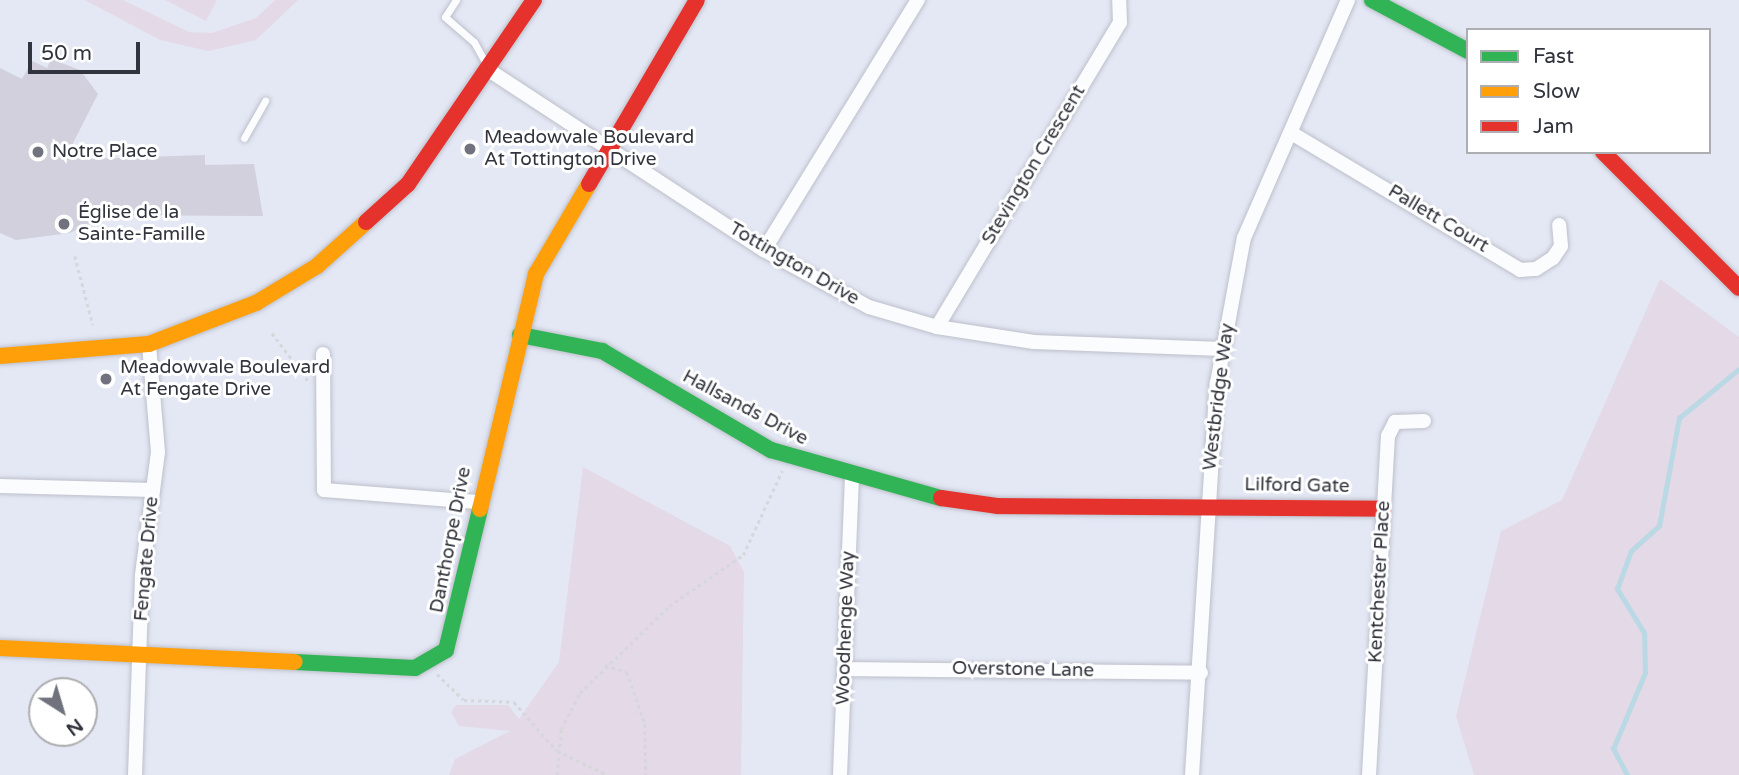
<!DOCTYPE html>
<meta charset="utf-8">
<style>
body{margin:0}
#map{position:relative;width:1739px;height:775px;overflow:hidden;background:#e4e8f5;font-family:"Varela Round",sans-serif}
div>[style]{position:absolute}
.green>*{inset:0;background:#e3d9e7}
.stream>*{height:4.5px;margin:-2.25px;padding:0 2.25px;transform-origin:2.25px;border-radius:2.25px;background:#bad9e4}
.building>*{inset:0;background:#d1d0dc}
.path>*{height:2.5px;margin-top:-1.25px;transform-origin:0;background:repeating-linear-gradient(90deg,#d6d7db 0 3.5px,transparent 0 7px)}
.roads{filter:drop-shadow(0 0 2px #bdc0ca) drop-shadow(0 0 2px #bdc0ca)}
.lane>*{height:7px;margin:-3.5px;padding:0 3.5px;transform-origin:3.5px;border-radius:3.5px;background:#fbfcfe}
.street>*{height:14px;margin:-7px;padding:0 7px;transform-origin:7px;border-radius:7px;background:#fbfcfe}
.fast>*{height:16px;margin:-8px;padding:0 8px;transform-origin:8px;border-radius:8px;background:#30b455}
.slow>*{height:16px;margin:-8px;padding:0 8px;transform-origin:8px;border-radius:8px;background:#ff9f0a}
.jam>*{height:16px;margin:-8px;padding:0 8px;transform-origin:8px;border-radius:8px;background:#e5322d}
.dots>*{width:19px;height:19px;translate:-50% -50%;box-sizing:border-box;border:4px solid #fff;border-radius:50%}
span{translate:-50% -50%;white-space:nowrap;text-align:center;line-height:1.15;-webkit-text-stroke:6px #fff;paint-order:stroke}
.poi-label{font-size:19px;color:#32343d}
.left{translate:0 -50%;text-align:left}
.street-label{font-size:19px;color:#32343d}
.legend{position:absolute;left:1466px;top:28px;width:245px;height:126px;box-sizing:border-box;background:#fff;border:2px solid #adaeb1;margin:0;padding:9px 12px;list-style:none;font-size:21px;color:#32343d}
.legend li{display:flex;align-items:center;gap:14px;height:35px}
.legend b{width:35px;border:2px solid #adaeb1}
.north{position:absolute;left:28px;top:677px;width:70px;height:70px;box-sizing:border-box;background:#fff;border:2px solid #adaeb1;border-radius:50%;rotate:143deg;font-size:19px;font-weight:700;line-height:28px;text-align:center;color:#32343d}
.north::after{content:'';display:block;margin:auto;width:24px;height:32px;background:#70737d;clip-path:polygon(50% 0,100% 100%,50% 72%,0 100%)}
.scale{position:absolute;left:28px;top:42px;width:112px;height:32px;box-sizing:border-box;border:4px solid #32343d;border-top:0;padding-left:9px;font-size:21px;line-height:24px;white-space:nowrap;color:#32343d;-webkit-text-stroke:5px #fff;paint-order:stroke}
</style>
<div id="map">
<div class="green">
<div style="clip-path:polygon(85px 0,123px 0,189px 32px,212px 33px,256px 18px,275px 0,298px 0,256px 40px,209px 51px,160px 40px)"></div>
<div style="clip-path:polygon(165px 0,217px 0,206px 21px)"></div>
<div style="clip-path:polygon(1660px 279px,1739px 337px,1739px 775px,1474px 775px,1456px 716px,1501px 531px,1562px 500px)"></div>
<div style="clip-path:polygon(583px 467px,730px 546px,744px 572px,741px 775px,449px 775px,455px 759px,510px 731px,459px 726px,451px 712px,456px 705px,508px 705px,519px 719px,559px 662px)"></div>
</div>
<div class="stream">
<div style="left:1627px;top:775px;width:30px;rotate:-118deg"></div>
<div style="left:1613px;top:749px;width:82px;rotate:-67.2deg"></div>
<div style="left:1645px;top:673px;width:40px;rotate:-91.4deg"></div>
<div style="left:1644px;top:633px;width:52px;rotate:-121.5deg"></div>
<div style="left:1617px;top:589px;width:40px;rotate:-69.8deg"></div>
<div style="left:1631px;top:551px;width:38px;rotate:-42deg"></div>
<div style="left:1659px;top:526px;width:110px;rotate:-79.5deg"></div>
<div style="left:1679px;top:418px;width:77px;rotate:-39.2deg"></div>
</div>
<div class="building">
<div style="clip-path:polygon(51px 59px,80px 70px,98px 94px,70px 149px,88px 159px,205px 155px,205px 165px,254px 164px,263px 216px,95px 215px,94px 223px,69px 233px,16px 240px,0 233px,0 68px,22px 79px,32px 61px,47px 68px)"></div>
</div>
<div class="path">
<div style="left:75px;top:256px;width:71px;rotate:75.4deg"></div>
<div style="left:272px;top:333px;width:63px;rotate:52.8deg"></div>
<div style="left:605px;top:665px;width:23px;rotate:18deg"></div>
<div style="left:627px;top:672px;width:55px;rotate:70.9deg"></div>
<div style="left:645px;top:724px;width:51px;rotate:88.9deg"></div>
<div style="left:437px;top:674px;width:37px;rotate:44deg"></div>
<div style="left:464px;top:700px;width:50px;rotate:2.3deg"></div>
<div style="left:514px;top:702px;width:65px;rotate:48.7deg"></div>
<div style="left:557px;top:751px;width:56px;rotate:25.2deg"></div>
<div style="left:557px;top:775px;width:46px;rotate:-85deg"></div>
<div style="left:561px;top:729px;width:41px;rotate:-62.2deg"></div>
<div style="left:580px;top:693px;width:124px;rotate:-44.3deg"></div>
<div style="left:669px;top:606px;width:90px;rotate:-34.6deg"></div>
<div style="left:743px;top:555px;width:93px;rotate:-65.1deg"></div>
</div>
<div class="roads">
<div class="lane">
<div style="left:456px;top:0;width:20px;rotate:123deg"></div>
<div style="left:445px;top:17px;width:38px;rotate:41deg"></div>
<div style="left:474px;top:42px;width:25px;rotate:61deg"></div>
<div style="left:244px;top:138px;width:43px;rotate:-60.4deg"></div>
</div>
<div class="street">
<div style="left:490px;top:71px;width:327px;rotate:33.2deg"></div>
<div style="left:764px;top:250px;width:119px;rotate:28.5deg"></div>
<div style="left:869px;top:307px;width:71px;rotate:16.4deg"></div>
<div style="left:937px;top:327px;width:98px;rotate:8.8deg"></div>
<div style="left:1034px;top:342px;width:188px;rotate:2.1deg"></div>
<div style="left:1293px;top:134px;width:265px;rotate:30.9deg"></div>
<div style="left:1520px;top:270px;width:16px;rotate:-4deg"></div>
<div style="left:1536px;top:269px;width:20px;rotate:-33deg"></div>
<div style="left:1553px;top:258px;width:14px;rotate:-56deg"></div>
<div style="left:1561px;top:246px;width:21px;rotate:-95deg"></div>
<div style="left:764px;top:250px;width:294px;rotate:-58.4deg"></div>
<div style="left:937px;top:327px;width:355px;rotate:-59deg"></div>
<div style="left:1120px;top:23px;width:23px;rotate:-92deg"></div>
<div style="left:323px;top:354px;width:136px;rotate:89.6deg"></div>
<div style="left:324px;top:490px;width:154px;rotate:4.5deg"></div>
<div style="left:0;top:486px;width:153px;rotate:1.5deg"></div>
<div style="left:845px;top:669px;width:356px;rotate:0.6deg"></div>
<div style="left:135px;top:775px;width:200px;rotate:-88deg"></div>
<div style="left:142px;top:575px;width:124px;rotate:-82.6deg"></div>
<div style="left:158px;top:452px;width:108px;rotate:-94.8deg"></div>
<div style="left:840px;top:775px;width:295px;rotate:-87.7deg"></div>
<div style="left:1192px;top:775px;width:393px;rotate:-86.4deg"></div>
<div style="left:1217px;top:383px;width:147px;rotate:-79.5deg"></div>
<div style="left:1244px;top:238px;width:260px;rotate:-66.4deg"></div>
<div style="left:1369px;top:775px;width:340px;rotate:-86.8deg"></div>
<div style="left:1388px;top:436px;width:16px;rotate:-63deg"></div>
<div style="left:1395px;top:422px;width:29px;rotate:-2deg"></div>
</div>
<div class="fast">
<div style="left:1372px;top:0;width:109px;rotate:28deg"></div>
<div style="left:520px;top:335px;width:84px;rotate:11deg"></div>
<div style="left:602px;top:351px;width:196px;rotate:30.4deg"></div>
<div style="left:771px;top:450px;width:177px;rotate:15.8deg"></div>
<div style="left:295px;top:662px;width:120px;rotate:2.9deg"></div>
<div style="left:415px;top:668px;width:36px;rotate:-30deg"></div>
<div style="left:446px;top:650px;width:145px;rotate:-76.4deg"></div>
</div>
<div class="slow">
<div style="left:0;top:356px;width:149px;rotate:-4.6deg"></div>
<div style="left:149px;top:344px;width:115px;rotate:-21deg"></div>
<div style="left:256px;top:303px;width:71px;rotate:-31.2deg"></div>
<div style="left:317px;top:266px;width:66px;rotate:-41.9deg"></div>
<div style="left:480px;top:509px;width:242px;rotate:-76.6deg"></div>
<div style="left:536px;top:274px;width:104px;rotate:-59.5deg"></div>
<div style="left:0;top:648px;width:295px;rotate:2.7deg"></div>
</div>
<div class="jam">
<div style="left:1603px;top:152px;width:192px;rotate:45deg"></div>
<div style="left:589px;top:184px;width:213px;rotate:-59.6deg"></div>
<div style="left:366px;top:222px;width:57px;rotate:-42.1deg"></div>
<div style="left:408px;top:184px;width:223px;rotate:-55.6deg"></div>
<div style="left:941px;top:498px;width:58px;rotate:8deg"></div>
<div style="left:998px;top:506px;width:385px;rotate:0.4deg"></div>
</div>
</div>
<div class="dots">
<div style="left:470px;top:149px;background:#70737d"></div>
<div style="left:38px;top:152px;background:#70737d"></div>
<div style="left:64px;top:224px;background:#70737d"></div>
<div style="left:106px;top:379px;background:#70737d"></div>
</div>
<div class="poi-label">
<span class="left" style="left:484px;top:149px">Meadowvale Boulevard<br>At Tottington Drive</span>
<span class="left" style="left:52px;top:152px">Notre Place</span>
<span class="left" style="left:78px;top:224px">Église de la<br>Sainte-Famille</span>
<span class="left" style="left:120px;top:379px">Meadowvale Boulevard<br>At Fengate Drive</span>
</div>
<div class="street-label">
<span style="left:1034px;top:165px;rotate:-59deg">Stevington Crescent</span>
<span style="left:1438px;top:219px;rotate:31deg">Pallett Court</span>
<span style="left:794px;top:264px;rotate:30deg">Tottington Drive</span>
<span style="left:1219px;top:397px;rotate:-83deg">Westbridge Way</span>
<span style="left:745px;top:408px;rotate:28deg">Hallsands Drive</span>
<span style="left:1297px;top:486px;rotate:1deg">Lilford Gate</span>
<span style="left:451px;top:540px;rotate:-79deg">Danthorpe Drive</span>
<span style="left:147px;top:559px;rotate:-85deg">Fengate Drive</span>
<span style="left:1380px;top:582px;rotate:-87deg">Kentchester Place</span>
<span style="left:846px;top:628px;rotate:-88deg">Woodhenge Way</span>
<span style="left:1023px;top:670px;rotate:1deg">Overstone Lane</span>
</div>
<ul class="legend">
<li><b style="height:9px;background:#30b455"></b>Fast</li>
<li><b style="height:9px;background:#ff9f0a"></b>Slow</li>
<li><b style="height:9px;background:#e5322d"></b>Jam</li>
</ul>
<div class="north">N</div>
<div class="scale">50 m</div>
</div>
